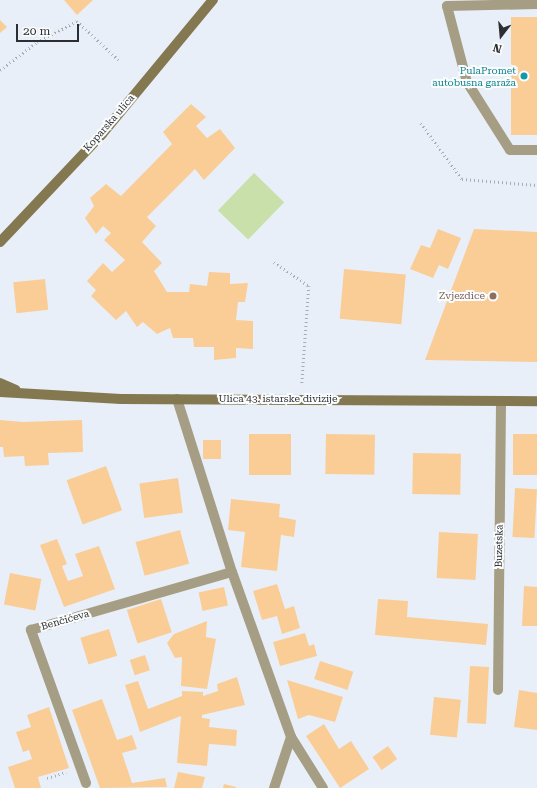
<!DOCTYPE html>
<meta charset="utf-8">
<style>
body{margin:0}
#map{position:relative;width:537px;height:788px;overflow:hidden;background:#e9eff8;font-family:"Roboto Serif",serif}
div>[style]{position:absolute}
.green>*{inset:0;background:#c9e0aa;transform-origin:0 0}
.building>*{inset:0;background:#facd97;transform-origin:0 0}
.path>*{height:2.5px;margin-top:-1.25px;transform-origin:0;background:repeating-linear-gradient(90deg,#a8adb4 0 1px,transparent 0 4px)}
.service>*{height:10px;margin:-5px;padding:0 5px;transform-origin:5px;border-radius:5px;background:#a69e84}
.minor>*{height:10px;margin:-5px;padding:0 5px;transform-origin:5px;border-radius:5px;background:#a69e84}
.secondary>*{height:10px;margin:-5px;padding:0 5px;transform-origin:5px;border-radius:5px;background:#837850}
.dots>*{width:11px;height:11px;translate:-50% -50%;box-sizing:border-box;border:2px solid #fbfcfd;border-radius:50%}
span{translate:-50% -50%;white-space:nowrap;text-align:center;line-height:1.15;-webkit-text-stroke:4px #fbfcfd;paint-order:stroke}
.culture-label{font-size:10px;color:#0d838f}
.right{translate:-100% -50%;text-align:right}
.street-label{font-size:10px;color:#2c2e31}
.education-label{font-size:10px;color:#785e54}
.north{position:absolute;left:481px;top:16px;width:40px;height:40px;-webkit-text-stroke:3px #fbfcfd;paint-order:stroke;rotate:196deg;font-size:11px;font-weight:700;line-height:16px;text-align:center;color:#2c2e31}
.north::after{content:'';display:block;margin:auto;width:14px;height:18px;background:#2c2e31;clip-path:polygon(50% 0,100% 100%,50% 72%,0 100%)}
.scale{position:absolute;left:16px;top:24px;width:63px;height:18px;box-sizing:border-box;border:2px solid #2c2e31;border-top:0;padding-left:5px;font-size:12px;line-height:14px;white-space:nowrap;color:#2c2e31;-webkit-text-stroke:3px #fbfcfd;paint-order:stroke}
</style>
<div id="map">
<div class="green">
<div style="left:254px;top:173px;width:42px;height:52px;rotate:44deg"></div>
</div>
<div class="building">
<div style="clip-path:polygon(64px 0,93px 0,77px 15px)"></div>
<div style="left:511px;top:17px;width:26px;height:118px"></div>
<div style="clip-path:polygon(0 20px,7px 27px,0 33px)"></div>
<div style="clip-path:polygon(191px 104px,206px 117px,196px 126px,207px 138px,220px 129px,235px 148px,204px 180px,195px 169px,147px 217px,156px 226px,142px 242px,162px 263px,154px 271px,167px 292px,189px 292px,190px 284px,207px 286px,209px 272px,230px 273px,230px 284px,248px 283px,245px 302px,238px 302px,236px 320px,253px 321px,253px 349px,236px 348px,236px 358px,214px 360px,214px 347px,194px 347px,193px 338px,173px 338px,170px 328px,157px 334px,143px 322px,137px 327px,126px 311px,116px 320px,91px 296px,96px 290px,87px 281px,103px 263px,112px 272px,125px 260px,104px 240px,111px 233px,103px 226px,96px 234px,85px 218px,94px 206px,90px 198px,106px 184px,121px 196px,172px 144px,163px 132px)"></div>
<div style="clip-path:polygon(438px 229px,461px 238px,448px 269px,439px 265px,433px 278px,410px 269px,421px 245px,430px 248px)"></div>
<div style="clip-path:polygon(474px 229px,537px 232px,537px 362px,425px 360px)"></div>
<div style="left:344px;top:269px;width:62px;height:50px;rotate:5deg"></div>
<div style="left:45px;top:279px;width:31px;height:32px;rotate:84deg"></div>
<div style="clip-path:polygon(0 420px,23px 422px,82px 420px,83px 452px,48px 453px,49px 465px,25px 466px,24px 456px,4px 457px,3px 447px,0 447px)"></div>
<div style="left:249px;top:434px;width:42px;height:41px"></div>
<div style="left:326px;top:434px;width:49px;height:40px;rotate:1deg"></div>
<div style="left:513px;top:434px;width:24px;height:41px"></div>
<div style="left:203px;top:440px;width:18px;height:19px"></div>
<div style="left:413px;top:453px;width:48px;height:41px;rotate:1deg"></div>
<div style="left:106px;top:466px;width:47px;height:42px;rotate:70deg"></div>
<div style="left:178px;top:478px;width:35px;height:39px;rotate:82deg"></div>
<div style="left:515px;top:488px;width:22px;height:49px;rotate:3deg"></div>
<div style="clip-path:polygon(231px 499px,280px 504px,279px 517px,296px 520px,294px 537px,281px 535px,277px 571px,241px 567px,245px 532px,228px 530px)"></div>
<div style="left:180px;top:530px;width:35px;height:46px;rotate:75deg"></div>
<div style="left:439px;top:532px;width:39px;height:46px;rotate:3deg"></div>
<div style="clip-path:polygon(57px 539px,67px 564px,62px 566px,68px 581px,83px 576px,75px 554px,99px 546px,115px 589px,64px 607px,40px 545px)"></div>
<div style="left:10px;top:573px;width:32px;height:32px;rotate:11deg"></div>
<div style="clip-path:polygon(277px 584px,285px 609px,294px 606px,300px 628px,282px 634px,277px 616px,262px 620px,253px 591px)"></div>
<div style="clip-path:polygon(524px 586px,537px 587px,537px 626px,522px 626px)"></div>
<div style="left:224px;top:587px;width:19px;height:26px;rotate:78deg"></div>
<div style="left:161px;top:599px;width:35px;height:36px;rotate:72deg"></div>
<div style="clip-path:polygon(378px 599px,408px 601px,407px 617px,488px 624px,486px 645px,375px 635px)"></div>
<div style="clip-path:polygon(207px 621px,206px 637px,216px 639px,207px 689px,181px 686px,182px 657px,175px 658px,167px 643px,174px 634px)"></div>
<div style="left:109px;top:629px;width:28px;height:30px;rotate:73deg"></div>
<div style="clip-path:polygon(305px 633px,309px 646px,314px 644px,317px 656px,280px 666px,273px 642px)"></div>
<div style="left:145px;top:655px;width:16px;height:16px;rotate:72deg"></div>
<div style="left:320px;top:661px;width:35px;height:19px;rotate:18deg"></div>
<div style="left:470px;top:666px;width:19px;height:57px;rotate:3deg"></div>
<div style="clip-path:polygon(237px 677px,245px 705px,202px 715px,202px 718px,210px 719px,209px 727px,237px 730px,236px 746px,209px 744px,207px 766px,177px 763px,181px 716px,140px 732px,125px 685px,138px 681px,148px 709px,182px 696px,182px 691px,203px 692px,203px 696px,218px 691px,217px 684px)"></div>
<div style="clip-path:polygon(287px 680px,343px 697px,335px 722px,309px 715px,298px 719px)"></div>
<div style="clip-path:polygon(519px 690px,537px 693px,537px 730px,514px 727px)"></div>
<div style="left:434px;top:697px;width:27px;height:38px;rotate:6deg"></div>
<div style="clip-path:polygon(102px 699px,117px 740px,132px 735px,137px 749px,122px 753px,132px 783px,165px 778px,167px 787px,100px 788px,72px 710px)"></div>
<div style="clip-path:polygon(49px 707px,69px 768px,38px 777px,41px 788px,15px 788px,8px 767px,32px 759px,29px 750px,23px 752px,16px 732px,31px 727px,27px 715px)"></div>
<div style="clip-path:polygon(324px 724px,339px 749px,351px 741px,369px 769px,340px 788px,306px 736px)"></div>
<div style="left:388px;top:746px;width:16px;height:19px;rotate:55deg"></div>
<div style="clip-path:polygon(178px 772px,205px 777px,202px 788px,174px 788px)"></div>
<div style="clip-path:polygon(224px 784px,236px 787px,236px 788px,223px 788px)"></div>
</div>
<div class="path">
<div style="left:0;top:70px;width:46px;rotate:-37.1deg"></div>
<div style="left:37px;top:42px;width:45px;rotate:-27.7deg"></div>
<div style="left:77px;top:21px;width:60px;rotate:43deg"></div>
<div style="left:421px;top:123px;width:69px;rotate:53.8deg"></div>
<div style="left:462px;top:179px;width:75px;rotate:4.6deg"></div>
<div style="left:274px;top:262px;width:42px;rotate:34.4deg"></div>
<div style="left:309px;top:286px;width:98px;rotate:94.1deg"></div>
<div style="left:47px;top:778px;width:20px;rotate:-18deg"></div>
</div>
<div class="service">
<div style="left:537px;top:4px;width:90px;rotate:178.7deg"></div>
<div style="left:447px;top:6px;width:79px;rotate:75.3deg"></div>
<div style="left:467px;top:82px;width:80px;rotate:57.7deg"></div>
<div style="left:510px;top:150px;width:27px"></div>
</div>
<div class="minor">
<div style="left:177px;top:399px;width:182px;rotate:72.4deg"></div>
<div style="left:232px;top:572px;width:175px;rotate:70.3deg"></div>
<div style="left:291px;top:737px;width:54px;rotate:108.4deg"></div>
<div style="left:498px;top:690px;width:289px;rotate:-89.4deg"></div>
<div style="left:291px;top:737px;width:60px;rotate:57.9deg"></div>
<div style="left:86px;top:783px;width:163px;rotate:-109.8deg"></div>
<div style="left:31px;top:630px;width:209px;rotate:-16.1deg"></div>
</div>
<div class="secondary">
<div style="left:0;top:242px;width:149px;rotate:-46.6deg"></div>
<div style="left:102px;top:134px;width:174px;rotate:-50.4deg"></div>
<div style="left:0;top:383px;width:17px;rotate:24deg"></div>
<div style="left:0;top:392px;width:121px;rotate:3.3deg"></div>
<div style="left:121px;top:399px;width:416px;rotate:0.3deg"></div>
</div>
<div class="dots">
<div style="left:524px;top:76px;background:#0f9aa8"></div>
<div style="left:493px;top:296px;background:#8d6e63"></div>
</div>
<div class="culture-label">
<span class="right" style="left:516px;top:76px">PulaPromet<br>autobusna garaža</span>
</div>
<div class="street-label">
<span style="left:109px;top:123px;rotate:-49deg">Koparska ulica</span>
<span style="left:278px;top:399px">Ulica 43. istarske divizije</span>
<span style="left:499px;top:546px;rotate:-89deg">Buzetska</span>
<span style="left:65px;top:620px;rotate:-16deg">Benčićeva</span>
</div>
<div class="education-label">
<span class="right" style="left:485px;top:296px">Zvjezdice</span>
</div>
<div class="north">N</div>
<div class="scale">20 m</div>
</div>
